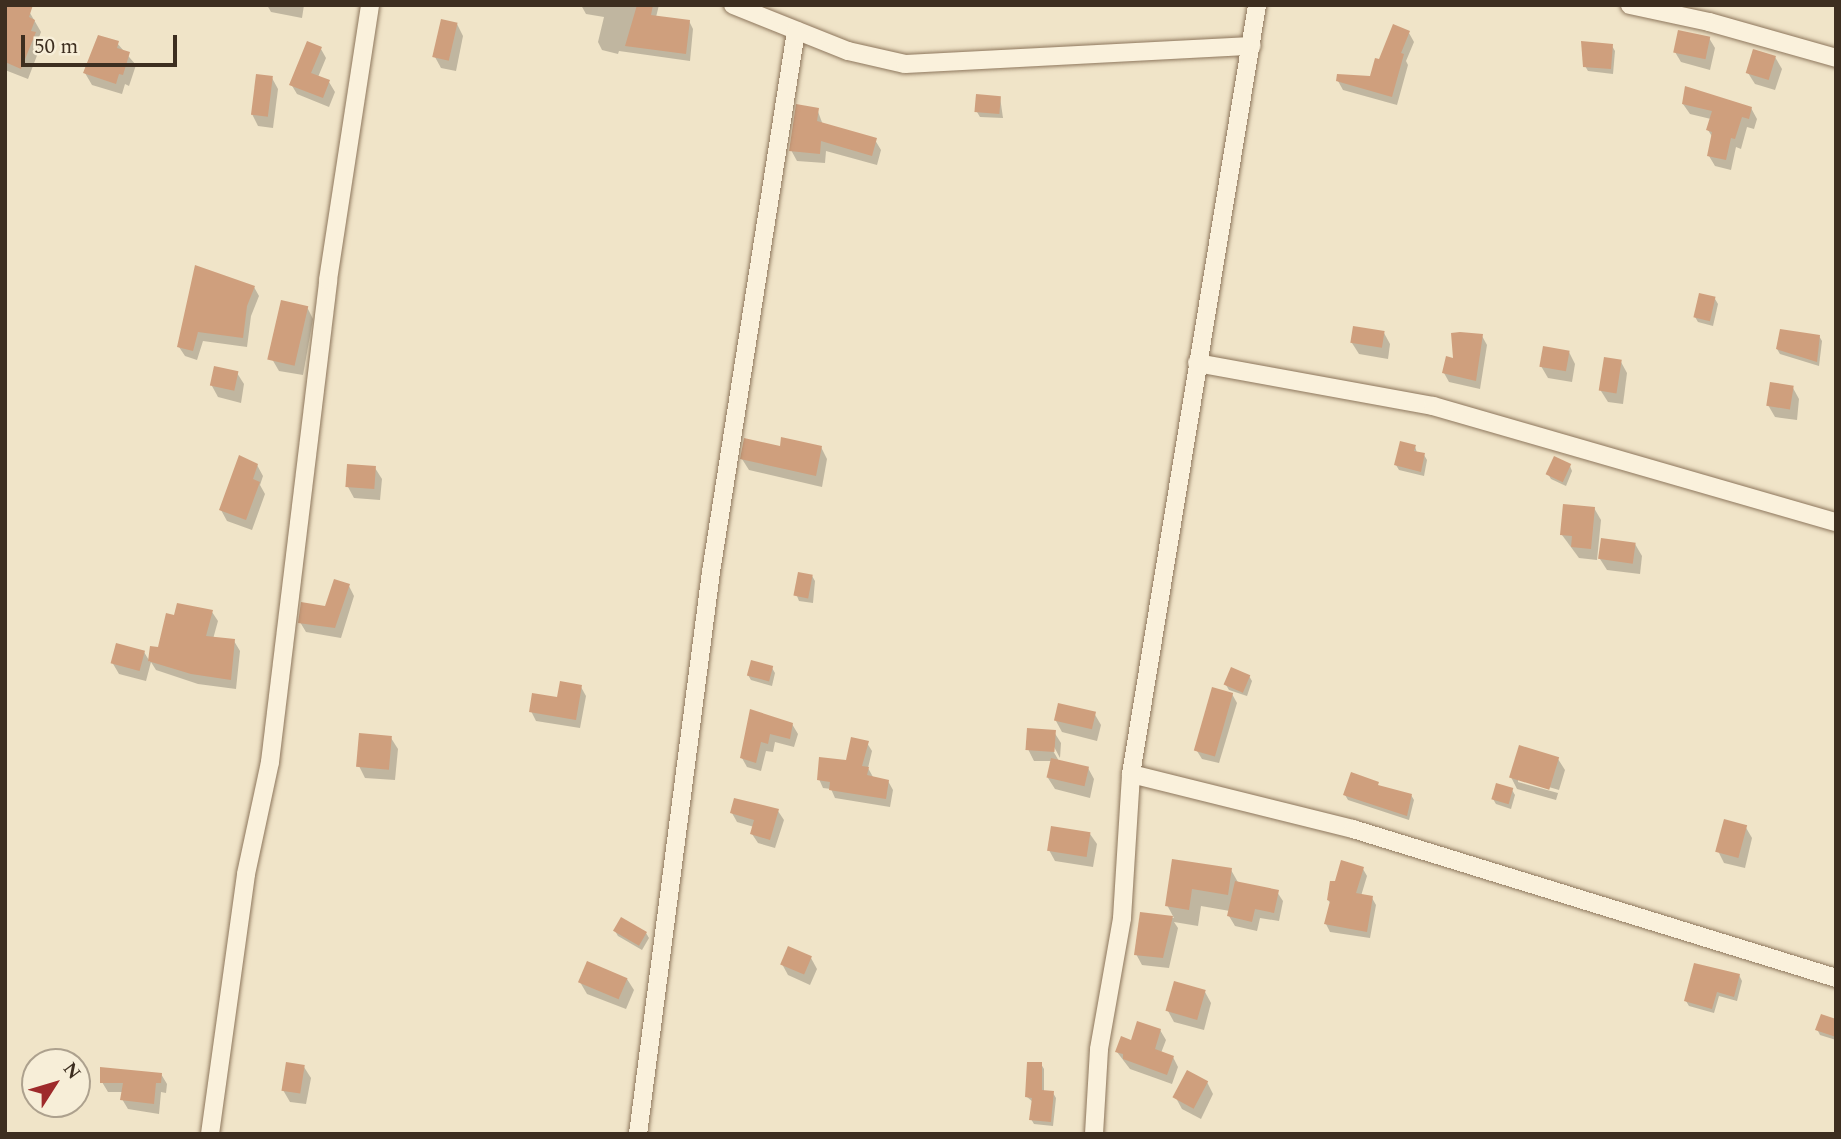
<!DOCTYPE html>
<style>
body{margin:0}
#map{position:relative;width:1841px;height:1139px;overflow:hidden;background:#f0e4c8;font-family:Spectral,serif}
div>[style]{position:absolute}
.shadow>*{inset:0;background:#0003}
.building>*{inset:0;background:#cf9f7d;transform-origin:0 0}
.roads{filter:drop-shadow(0 0 2px #8d765c) drop-shadow(0 0 2px #8d765c)}
.street>*{height:18px;margin:-9px;padding:0 9px;transform-origin:9px;border-radius:9px;background:#faf1dc}
span{translate:-50% -50%;white-space:nowrap;text-align:center;line-height:1.15;-webkit-text-stroke:7px #f7eed8;paint-order:stroke}
.frame{position:absolute;inset:0;border:7px solid #3d2e20;pointer-events:none}
.north{position:absolute;left:21px;top:1048px;width:70px;height:70px;box-sizing:border-box;background:#f7eed8;border:2px solid #ada18e;border-radius:50%;rotate:53deg;font-size:19px;font-weight:700;line-height:28px;text-align:center;color:#3d2e20}
.north::after{content:'';display:block;margin:auto;width:24px;height:32px;background:#9e2a2b;clip-path:polygon(50% 0,100% 100%,50% 72%,0 100%)}
.scale{position:absolute;left:21px;top:35px;width:156px;height:32px;box-sizing:border-box;border:4px solid #3d2e20;border-top:0;padding-left:9px;font-size:21px;line-height:24px;white-space:nowrap;color:#3d2e20;-webkit-text-stroke:5px #f7eed8;paint-order:stroke}
</style>
<div id="map">
<div class="shadow">
<div style="clip-path:polygon(5px 5px,30px 13px,41px 32px,38px 40px,41px 45px,28px 79px,5px 70px)"></div>
<div style="clip-path:polygon(267px 5px,304px 5px,302px 18px,271px 12px)"></div>
<div style="clip-path:polygon(581px 5px,659px 5px,656px 17px,689px 21px,693px 29px,690px 61px,619px 51px,618px 54px,602px 50px,598px 42px,604px 17px,586px 14px)"></div>
<div style="clip-path:polygon(457px 24px,463px 36px,456px 71px,441px 68px,435px 57px)"></div>
<div style="clip-path:polygon(1409px 33px,1414px 42px,1406px 61px,1408px 65px,1397px 105px,1343px 90px,1338px 81px,1371px 78px,1381px 61px)"></div>
<div style="clip-path:polygon(1709px 38px,1715px 48px,1710px 70px,1681px 62px,1675px 52px)"></div>
<div style="clip-path:polygon(117px 43px,136px 65px,129px 86px,125px 84px,122px 94px,92px 85px,85px 73px)"></div>
<div style="clip-path:polygon(1612px 46px,1615px 51px,1613px 74px,1588px 71px,1585px 66px)"></div>
<div style="clip-path:polygon(321px 49px,326px 58px,318px 77px,329px 82px,335px 92px,329px 107px,297px 94px,291px 84px)"></div>
<div style="clip-path:polygon(1775px 57px,1782px 69px,1775px 90px,1755px 84px,1748px 73px)"></div>
<div style="clip-path:polygon(272px 78px,278px 89px,273px 128px,258px 126px,252px 114px)"></div>
<div style="clip-path:polygon(1000px 97px,1003px 118px,980px 117px,977px 112px)"></div>
<div style="clip-path:polygon(1683px 104px,1751px 108px,1757px 119px,1754px 129px,1747px 127px,1741px 149px,1736px 147px,1731px 170px,1715px 166px,1709px 156px,1713px 138px,1708px 130px,1711px 119px,1690px 114px)"></div>
<div style="clip-path:polygon(817px 109px,823px 125px,875px 140px,881px 150px,877px 165px,826px 151px,825px 163px,797px 161px,791px 150px)"></div>
<div style="clip-path:polygon(254px 287px,259px 296px,251px 316px,247px 347px,203px 341px,197px 360px,185px 356px,179px 347px)"></div>
<div style="clip-path:polygon(1715px 299px,1718px 304px,1713px 326px,1698px 322px,1695px 317px)"></div>
<div style="clip-path:polygon(307px 307px,313px 319px,303px 375px,279px 371px,272px 359px)"></div>
<div style="clip-path:polygon(1384px 333px,1390px 344px,1388px 359px,1359px 354px,1352px 343px)"></div>
<div style="clip-path:polygon(1482px 336px,1487px 345px,1480px 389px,1449px 382px,1444px 373px)"></div>
<div style="clip-path:polygon(1819px 336px,1822px 341px,1819px 366px,1780px 354px,1777px 349px)"></div>
<div style="clip-path:polygon(1569px 352px,1575px 364px,1572px 382px,1548px 378px,1541px 366px)"></div>
<div style="clip-path:polygon(1621px 362px,1627px 373px,1623px 404px,1608px 402px,1601px 391px)"></div>
<div style="clip-path:polygon(237px 373px,244px 384px,241px 403px,218px 397px,212px 386px)"></div>
<div style="clip-path:polygon(1793px 388px,1799px 399px,1797px 420px,1775px 417px,1768px 405px)"></div>
<div style="clip-path:polygon(1415px 446px,1417px 453px,1424px 455px,1427px 460px,1424px 476px,1399px 470px,1396px 465px)"></div>
<div style="clip-path:polygon(821px 447px,827px 459px,822px 487px,749px 470px,742px 459px,781px 449px)"></div>
<div style="clip-path:polygon(257px 465px,263px 476px,260px 485px,265px 494px,252px 530px,227px 521px,221px 510px)"></div>
<div style="clip-path:polygon(1570px 466px,1572px 471px,1566px 486px,1551px 479px,1548px 474px)"></div>
<div style="clip-path:polygon(375px 468px,382px 479px,380px 500px,354px 498px,348px 487px)"></div>
<div style="clip-path:polygon(1594px 508px,1601px 520px,1597px 560px,1579px 558px,1562px 535px)"></div>
<div style="clip-path:polygon(1635px 544px,1642px 556px,1640px 574px,1607px 570px,1600px 559px)"></div>
<div style="clip-path:polygon(812px 576px,815px 581px,813px 603px,799px 601px,797px 596px)"></div>
<div style="clip-path:polygon(349px 586px,354px 596px,341px 638px,306px 632px,300px 622px,326px 608px)"></div>
<div style="clip-path:polygon(212px 612px,218px 621px,213px 639px,234px 641px,240px 651px,236px 689px,198px 684px,156px 670px,151px 662px,146px 681px,119px 674px,112px 662px,144px 652px,150px 662px,152px 648px,160px 649px,176px 617px)"></div>
<div style="clip-path:polygon(772px 668px,775px 673px,772px 686px,751px 680px,748px 675px)"></div>
<div style="clip-path:polygon(1249px 676px,1252px 681px,1247px 696px,1229px 690px,1226px 685px)"></div>
<div style="clip-path:polygon(581px 687px,586px 696px,580px 728px,536px 721px,531px 711px)"></div>
<div style="clip-path:polygon(1232px 694px,1237px 703px,1219px 763px,1202px 759px,1197px 751px)"></div>
<div style="clip-path:polygon(751px 711px,792px 724px,798px 734px,794px 747px,775px 742px,773px 752px,766px 751px,761px 771px,747px 767px,742px 758px)"></div>
<div style="clip-path:polygon(1094px 713px,1101px 725px,1097px 741px,1062px 732px,1056px 721px)"></div>
<div style="clip-path:polygon(1054px 732px,1061px 743px,1060px 758px,1052px 743px,1049px 744px,1059px 761px,1088px 768px,1094px 779px,1090px 798px,1055px 789px,1048px 778px,1052px 761px,1034px 761px,1028px 749px)"></div>
<div style="clip-path:polygon(391px 738px,398px 749px,395px 780px,365px 778px,359px 766px)"></div>
<div style="clip-path:polygon(867px 743px,872px 751px,868px 768px,873px 777px,888px 781px,893px 790px,890px 807px,835px 798px,831px 789px,823px 788px,819px 779px,847px 762px)"></div>
<div style="clip-path:polygon(evenodd,1558px 759px,1565px 770px,1556px 800px,1517px 789px,1511px 777px,1558px 759px,1518px 778px,1559px 790px,1558px 793px,1518px 782px,1518px 778px)"></div>
<div style="clip-path:polygon(1377px 784px,1380px 788px,1411px 795px,1414px 800px,1409px 820px,1348px 800px,1345px 795px)"></div>
<div style="clip-path:polygon(1512px 790px,1515px 795px,1511px 809px,1496px 804px,1493px 799px)"></div>
<div style="clip-path:polygon(778px 811px,784px 820px,775px 848px,758px 843px,752px 834px,754px 827px,737px 822px,732px 813px)"></div>
<div style="clip-path:polygon(1745px 826px,1752px 838px,1745px 868px,1724px 863px,1718px 851px)"></div>
<div style="clip-path:polygon(1090px 834px,1097px 844px,1093px 867px,1055px 861px,1049px 850px)"></div>
<div style="clip-path:polygon(1174px 861px,1231px 870px,1239px 884px,1277px 892px,1283px 901px,1279px 921px,1260px 918px,1257px 931px,1235px 926px,1229px 916px,1230px 911px,1201px 906px,1198px 926px,1174px 922px,1178px 928px,1169px 968px,1142px 965px,1136px 954px,1142px 914px,1174px 918px,1167px 905px)"></div>
<div style="clip-path:polygon(1363px 869px,1367px 876px,1361px 896px,1372px 898px,1376px 905px,1370px 938px,1330px 932px,1326px 924px,1331px 904px,1328px 900px)"></div>
<div style="clip-path:polygon(615px 931px,646px 933px,649px 938px,642px 950px,618px 936px)"></div>
<div style="clip-path:polygon(811px 958px,817px 969px,810px 985px,788px 975px,782px 964px)"></div>
<div style="clip-path:polygon(1739px 975px,1742px 981px,1737px 1001px,1719px 996px,1714px 1013px,1689px 1006px,1686px 1001px)"></div>
<div style="clip-path:polygon(627px 979px,634px 990px,626px 1009px,587px 994px,580px 982px)"></div>
<div style="clip-path:polygon(1205px 992px,1211px 1003px,1204px 1030px,1174px 1022px,1168px 1011px)"></div>
<div style="clip-path:polygon(1836px 1021px,1836px 1040px,1820px 1035px,1817px 1029px)"></div>
<div style="clip-path:polygon(1160px 1030px,1166px 1040px,1161px 1053px,1173px 1057px,1178px 1067px,1172px 1084px,1130px 1069px,1117px 1052px)"></div>
<div style="clip-path:polygon(1041px 1064px,1044px 1069px,1044px 1092px,1053px 1093px,1056px 1098px,1053px 1126px,1034px 1124px,1031px 1119px,1033px 1102px,1027px 1097px)"></div>
<div style="clip-path:polygon(304px 1067px,311px 1078px,306px 1104px,290px 1102px,283px 1090px)"></div>
<div style="clip-path:polygon(161px 1074px,167px 1084px,166px 1093px,161px 1092px,159px 1114px,128px 1109px,122px 1099px,123px 1092px,108px 1092px,102px 1082px)"></div>
<div style="clip-path:polygon(1207px 1082px,1213px 1094px,1201px 1119px,1182px 1109px,1176px 1098px)"></div>
</div>
<div class="building">
<div style="clip-path:polygon(5px 5px,33px 5px,29px 17px,35px 20px,31px 31px,36px 32px,21px 69px,5px 62px)"></div>
<div style="clip-path:polygon(637px 5px,653px 5px,651px 15px,690px 20px,686px 54px,625px 46px)"></div>
<div style="left:441px;top:19px;width:17px;height:39px;rotate:13deg"></div>
<div style="clip-path:polygon(1393px 24px,1410px 31px,1401px 53px,1404px 54px,1392px 97px,1336px 81px,1337px 74px,1370px 76px,1375px 58px,1379px 59px)"></div>
<div style="left:1678px;top:30px;width:33px;height:23px;rotate:12deg"></div>
<div style="clip-path:polygon(98px 35px,119px 41px,117px 48px,130px 52px,123px 75px,119px 74px,116px 84px,83px 73px)"></div>
<div style="clip-path:polygon(307px 41px,322px 47px,311px 73px,330px 80px,323px 98px,289px 85px)"></div>
<div style="clip-path:polygon(1581px 41px,1613px 44px,1611px 69px,1583px 67px)"></div>
<div style="left:1753px;top:49px;width:24px;height:25px;rotate:17deg"></div>
<div style="left:256px;top:74px;width:17px;height:41px;rotate:7deg"></div>
<div style="clip-path:polygon(1685px 86px,1752px 107px,1749px 119px,1742px 117px,1735px 139px,1731px 138px,1726px 160px,1707px 156px,1712px 132px,1706px 130px,1712px 111px,1682px 104px)"></div>
<div style="left:976px;top:94px;width:25px;height:18px;rotate:5deg"></div>
<div style="clip-path:polygon(796px 104px,819px 108px,817px 121px,877px 138px,872px 156px,821px 141px,820px 154px,789px 151px)"></div>
<div style="clip-path:polygon(195px 265px,255px 286px,247px 306px,243px 338px,198px 332px,193px 351px,177px 347px)"></div>
<div style="left:1699px;top:293px;width:17px;height:25px;rotate:13deg"></div>
<div style="left:281px;top:300px;width:28px;height:61px;rotate:13deg"></div>
<div style="left:1353px;top:326px;width:32px;height:17px;rotate:9deg"></div>
<div style="clip-path:polygon(1780px 329px,1820px 335px,1817px 362px,1776px 349px)"></div>
<div style="clip-path:polygon(1460px 332px,1483px 334px,1476px 381px,1442px 373px,1446px 356px,1453px 358px,1451px 333px)"></div>
<div style="left:1543px;top:346px;width:27px;height:21px;rotate:10deg"></div>
<div style="left:1604px;top:357px;width:18px;height:34px;rotate:9deg"></div>
<div style="left:214px;top:366px;width:25px;height:20px;rotate:12deg"></div>
<div style="left:1770px;top:382px;width:24px;height:24px;rotate:9deg"></div>
<div style="clip-path:polygon(781px 437px,822px 446px,816px 476px,740px 459px,744px 438px,780px 446px)"></div>
<div style="clip-path:polygon(1400px 441px,1416px 445px,1414px 451px,1425px 453px,1421px 472px,1394px 465px)"></div>
<div style="clip-path:polygon(239px 455px,258px 464px,253px 479px,260px 482px,246px 520px,219px 510px)"></div>
<div style="left:1554px;top:456px;width:19px;height:20px;rotate:25deg"></div>
<div style="left:347px;top:464px;width:29px;height:23px;rotate:4deg"></div>
<div style="clip-path:polygon(1563px 504px,1595px 507px,1591px 549px,1571px 547px,1572px 536px,1560px 535px)"></div>
<div style="left:1601px;top:538px;width:35px;height:21px;rotate:8deg"></div>
<div style="left:798px;top:572px;width:15px;height:24px;rotate:11deg"></div>
<div style="clip-path:polygon(334px 579px,350px 584px,335px 628px,298px 623px,301px 602px,325px 606px)"></div>
<div style="clip-path:polygon(177px 603px,213px 610px,206px 636px,235px 639px,231px 680px,191px 674px,148px 661px,150px 646px,158px 647px,166px 613px,174px 615px)"></div>
<div style="left:116px;top:643px;width:30px;height:21px;rotate:15deg"></div>
<div style="left:751px;top:660px;width:23px;height:16px;rotate:15deg"></div>
<div style="left:1231px;top:667px;width:21px;height:19px;rotate:23deg"></div>
<div style="clip-path:polygon(560px 681px,582px 685px,576px 720px,529px 712px,532px 693px,557px 697px)"></div>
<div style="left:1212px;top:687px;width:22px;height:66px;rotate:16deg"></div>
<div style="left:1058px;top:703px;width:39px;height:18px;rotate:13deg"></div>
<div style="clip-path:polygon(750px 709px,793px 723px,790px 739px,770px 734px,768px 744px,761px 742px,756px 763px,740px 758px)"></div>
<div style="left:1027px;top:728px;width:29px;height:22px;rotate:4deg"></div>
<div style="left:359px;top:733px;width:33px;height:34px;rotate:5deg"></div>
<div style="clip-path:polygon(851px 737px,869px 741px,862px 766px,869px 767px,867px 775px,889px 780px,886px 799px,829px 790px,830px 782px,817px 780px,819px 757px,846px 760px)"></div>
<div style="left:1519px;top:745px;width:42px;height:34px;rotate:17deg"></div>
<div style="left:1051px;top:758px;width:39px;height:20px;rotate:13deg"></div>
<div style="clip-path:polygon(1351px 772px,1379px 782px,1378px 785px,1412px 794px,1407px 816px,1343px 795px)"></div>
<div style="left:1496px;top:783px;width:18px;height:17px;rotate:16deg"></div>
<div style="clip-path:polygon(734px 798px,779px 809px,770px 840px,750px 834px,754px 820px,730px 813px)"></div>
<div style="left:1724px;top:819px;width:24px;height:34px;rotate:15deg"></div>
<div style="left:1051px;top:826px;width:40px;height:25px;rotate:9deg"></div>
<div style="clip-path:polygon(1172px 859px,1232px 868px,1228px 895px,1192px 889px,1189px 910px,1165px 906px)"></div>
<div style="clip-path:polygon(1341px 860px,1364px 867px,1356px 893px,1373px 896px,1367px 932px,1324px 924px,1330px 901px,1327px 900px,1330px 881px,1335px 881px)"></div>
<div style="clip-path:polygon(1235px 881px,1279px 890px,1274px 913px,1255px 909px,1252px 922px,1227px 916px)"></div>
<div style="clip-path:polygon(1140px 912px,1173px 916px,1163px 958px,1134px 955px)"></div>
<div style="left:621px;top:917px;width:30px;height:16px;rotate:30deg"></div>
<div style="left:788px;top:946px;width:26px;height:20px;rotate:23deg"></div>
<div style="left:587px;top:961px;width:44px;height:23px;rotate:23deg"></div>
<div style="clip-path:polygon(1694px 963px,1740px 974px,1734px 997px,1717px 992px,1712px 1009px,1684px 1001px)"></div>
<div style="left:1174px;top:981px;width:33px;height:31px;rotate:16deg"></div>
<div style="clip-path:polygon(1821px 1014px,1836px 1019px,1836px 1037px,1815px 1030px)"></div>
<div style="clip-path:polygon(1137px 1021px,1161px 1029px,1155px 1049px,1174px 1056px,1167px 1075px,1123px 1059px,1123px 1054px,1115px 1052px,1121px 1036px,1131px 1040px)"></div>
<div style="left:286px;top:1062px;width:19px;height:29px;rotate:9deg"></div>
<div style="clip-path:polygon(1027px 1062px,1042px 1062px,1042px 1090px,1054px 1091px,1051px 1122px,1029px 1120px,1032px 1098px,1025px 1097px)"></div>
<div style="clip-path:polygon(100px 1067px,162px 1073px,161px 1083px,156px 1083px,154px 1104px,120px 1100px,123px 1083px,100px 1083px)"></div>
<div style="left:1187px;top:1070px;width:24px;height:31px;rotate:28deg"></div>
</div>
<div class="roads">
<div class="street">
<div style="left:733px;top:5px;width:124px;rotate:21.8deg"></div>
<div style="left:848px;top:51px;width:58px;rotate:12.8deg"></div>
<div style="left:905px;top:64px;width:347px;rotate:-3deg"></div>
<div style="left:1630px;top:5px;width:81px;rotate:12.1deg"></div>
<div style="left:1709px;top:22px;width:132px;rotate:15.8deg"></div>
<div style="left:1197px;top:363px;width:240px;rotate:10.3deg"></div>
<div style="left:1433px;top:406px;width:419px;rotate:16.1deg"></div>
<div style="left:1131px;top:774px;width:229px;rotate:13.9deg"></div>
<div style="left:1353px;top:829px;width:505px;rotate:17.14deg"></div>
<div style="left:210px;top:1134px;width:262px;rotate:-82.1deg"></div>
<div style="left:246px;top:874px;width:115px;rotate:-77.9deg"></div>
<div style="left:270px;top:762px;width:485px;rotate:-83.1deg"></div>
<div style="left:328px;top:280px;width:278px;rotate:-81.3deg"></div>
<div style="left:638px;top:1134px;width:567px;rotate:-82.6deg"></div>
<div style="left:711px;top:572px;width:548px;rotate:-81.07deg"></div>
<div style="left:1094px;top:1134px;width:85px;rotate:-86.6deg"></div>
<div style="left:1099px;top:1049px;width:133px;rotate:-80deg"></div>
<div style="left:1122px;top:918px;width:144px;rotate:-86.4deg"></div>
<div style="left:1131px;top:774px;width:779px;rotate:-80.69deg"></div>
</div>
</div>
<div class="frame"></div>
<div class="north">N</div>
<div class="scale">50 m</div>
</div>
